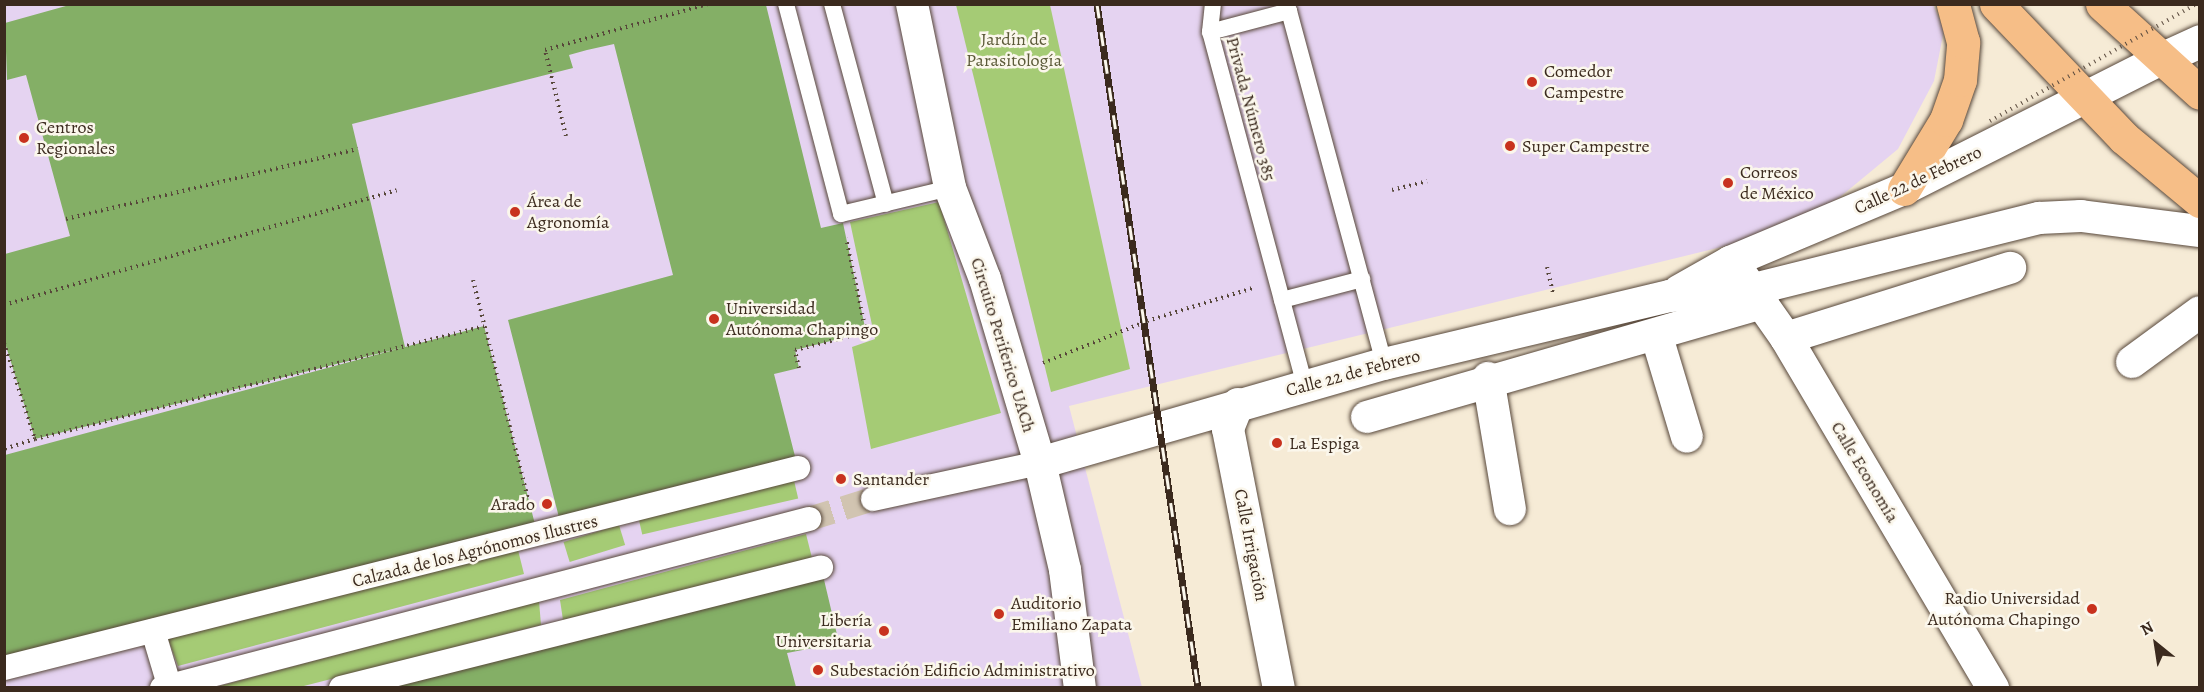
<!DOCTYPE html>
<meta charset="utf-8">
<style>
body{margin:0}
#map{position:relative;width:2204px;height:692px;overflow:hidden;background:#f6ebd6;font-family:Alegreya,serif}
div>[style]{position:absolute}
.built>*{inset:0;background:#e5d3f1}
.green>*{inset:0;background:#a5cb75;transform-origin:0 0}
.forest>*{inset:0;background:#84af66}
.pedestrian-tunnel>*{height:24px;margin-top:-12px;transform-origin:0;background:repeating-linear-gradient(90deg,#d1c4b1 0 24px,transparent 0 36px)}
.path>*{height:4px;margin-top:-2px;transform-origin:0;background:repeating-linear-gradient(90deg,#57473a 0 1.5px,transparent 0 6px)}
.roads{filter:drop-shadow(0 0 2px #57473a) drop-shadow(0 0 2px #57473a)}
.service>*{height:16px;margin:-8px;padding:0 8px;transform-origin:8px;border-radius:8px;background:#fff}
.pedestrian>*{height:24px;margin:-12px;padding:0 12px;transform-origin:12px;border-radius:12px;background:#fff}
.minor>*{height:32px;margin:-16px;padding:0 16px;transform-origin:16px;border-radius:16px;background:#fff}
.tertiary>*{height:33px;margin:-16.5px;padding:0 16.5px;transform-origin:16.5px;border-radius:16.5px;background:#fff}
.primary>*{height:33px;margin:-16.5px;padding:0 16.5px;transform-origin:16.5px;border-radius:16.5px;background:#f6be87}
.trunk>*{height:33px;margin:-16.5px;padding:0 16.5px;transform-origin:16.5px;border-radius:16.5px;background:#f6be87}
.rail>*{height:7px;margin-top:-3.5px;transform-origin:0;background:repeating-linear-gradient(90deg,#fbf7ec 0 14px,#3b2a1e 0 28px);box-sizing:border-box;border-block:2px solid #3b2a1e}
.path-bridge>*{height:4px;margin-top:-2px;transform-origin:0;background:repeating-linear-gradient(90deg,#57473a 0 1.5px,transparent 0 6px)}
.dots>*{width:16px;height:16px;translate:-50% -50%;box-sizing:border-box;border:3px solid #fbf7ec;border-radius:50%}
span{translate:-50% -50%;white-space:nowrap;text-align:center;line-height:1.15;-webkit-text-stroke:5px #fbf7ec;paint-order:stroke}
.park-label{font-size:18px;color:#5b5a38}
.poi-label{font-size:18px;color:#3b2a1e}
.left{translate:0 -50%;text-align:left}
.right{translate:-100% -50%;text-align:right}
.street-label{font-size:18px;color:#3b2a1e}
.frame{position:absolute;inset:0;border:6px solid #3b2a1e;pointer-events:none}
.north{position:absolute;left:2126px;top:614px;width:60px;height:60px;-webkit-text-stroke:4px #fbf7ec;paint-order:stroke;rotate:330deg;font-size:16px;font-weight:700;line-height:24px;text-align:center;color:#3b2a1e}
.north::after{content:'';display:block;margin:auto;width:21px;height:27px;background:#3b2a1e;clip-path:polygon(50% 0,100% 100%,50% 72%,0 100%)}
</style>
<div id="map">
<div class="built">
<div style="clip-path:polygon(1933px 4px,1944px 30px,1934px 81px,1898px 149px,1840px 197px,1779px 233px,1069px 406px,1142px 687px,5px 688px,4px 5px)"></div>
</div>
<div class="green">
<div style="clip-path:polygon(956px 5px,1050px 5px,1130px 369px,1051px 392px)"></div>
<div style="clip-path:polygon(939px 202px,1001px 413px,871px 449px,852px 347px,875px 339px,850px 222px)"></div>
<div style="left:793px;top:476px;width:23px;height:160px;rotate:77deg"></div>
<div style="left:619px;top:525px;width:21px;height:58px;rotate:73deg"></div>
<div style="clip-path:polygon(806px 534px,812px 558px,563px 620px,560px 600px)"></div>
<div style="clip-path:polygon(518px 550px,524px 574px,178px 666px,168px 639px)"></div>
<div style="clip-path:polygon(539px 601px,541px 625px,300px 687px,212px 688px)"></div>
</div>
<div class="forest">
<div style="clip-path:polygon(73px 4px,766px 5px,821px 228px,843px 223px,866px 332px,795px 350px,799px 368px,774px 374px,798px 468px,562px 529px,508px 320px,673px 275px,614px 44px,587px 50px,569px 55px,573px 68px,352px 124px,405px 347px,484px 326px,538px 536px,5px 668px,5px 455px,405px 347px,35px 439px,5px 343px,5px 254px,70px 236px,26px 75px,7px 80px,5px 23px)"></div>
<div style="clip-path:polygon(821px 567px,839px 643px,787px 653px,796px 687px,341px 688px)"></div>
</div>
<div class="pedestrian-tunnel">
<div style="left:809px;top:519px;width:67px;rotate:-17.4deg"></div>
</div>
<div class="path">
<div style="left:566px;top:136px;width:89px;rotate:-103.7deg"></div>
<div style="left:545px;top:50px;width:169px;rotate:-15.8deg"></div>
<div style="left:1392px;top:190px;width:36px;rotate:-14deg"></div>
<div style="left:66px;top:219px;width:300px;rotate:-13.5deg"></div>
<div style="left:1547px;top:267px;width:26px;rotate:77deg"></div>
<div style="left:473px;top:280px;width:234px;rotate:75.9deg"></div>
<div style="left:4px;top:305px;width:409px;rotate:-16.3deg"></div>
<div style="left:4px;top:343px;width:101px;rotate:72.1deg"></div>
<div style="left:35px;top:439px;width:33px;rotate:162deg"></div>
<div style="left:1043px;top:363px;width:112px;rotate:-22deg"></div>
<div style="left:1147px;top:321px;width:111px;rotate:-17.3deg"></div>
<div style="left:799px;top:368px;width:18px;rotate:-103deg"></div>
<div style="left:795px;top:350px;width:73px;rotate:-14.2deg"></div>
<div style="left:866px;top:332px;width:96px;rotate:-102deg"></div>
<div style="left:35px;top:439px;width:463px;rotate:-14.1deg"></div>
</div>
<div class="roads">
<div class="service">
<div style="left:786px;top:4px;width:217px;rotate:75.3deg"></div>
<div style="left:841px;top:214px;width:112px;rotate:-13.4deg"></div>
<div style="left:832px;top:4px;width:207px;rotate:74.9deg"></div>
<div style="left:1210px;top:32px;width:28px;rotate:-84deg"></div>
<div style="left:1282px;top:300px;width:83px;rotate:-14.7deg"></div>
<div style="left:1305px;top:386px;width:367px;rotate:-105deg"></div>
<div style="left:1210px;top:32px;width:82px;rotate:-14.9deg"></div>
<div style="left:1289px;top:11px;width:366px;rotate:74.9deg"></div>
</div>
<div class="pedestrian">
<div style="left:873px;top:499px;width:171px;rotate:-12.2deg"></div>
<div style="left:153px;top:631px;width:59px;rotate:73.4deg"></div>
<div style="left:4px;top:668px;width:819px;rotate:-14.14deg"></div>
<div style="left:162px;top:688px;width:669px;rotate:-14.64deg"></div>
<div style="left:341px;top:688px;width:495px;rotate:-14.1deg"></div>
</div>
<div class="minor">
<div style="left:912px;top:4px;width:188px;rotate:78.3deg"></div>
<div style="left:950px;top:188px;width:97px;rotate:69deg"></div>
<div style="left:985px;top:279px;width:192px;rotate:73.4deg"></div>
<div style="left:1040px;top:463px;width:110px;rotate:76.8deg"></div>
<div style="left:1065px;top:570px;width:119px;rotate:82.8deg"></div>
<div style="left:1741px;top:274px;width:78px;rotate:54.9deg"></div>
<div style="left:1786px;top:338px;width:407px;rotate:59.4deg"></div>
<div style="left:1679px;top:291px;width:59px;rotate:-29.6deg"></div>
<div style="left:1730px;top:262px;width:189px;rotate:-22.8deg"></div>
<div style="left:1904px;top:189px;width:290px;rotate:-26.8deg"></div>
<div style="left:1657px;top:337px;width:104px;rotate:73.3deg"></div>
<div style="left:1786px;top:338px;width:235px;rotate:-17.4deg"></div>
<div style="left:2132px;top:362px;width:84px;rotate:-36.3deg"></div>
<div style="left:1488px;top:378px;width:133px;rotate:80.5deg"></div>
<div style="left:1238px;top:404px;width:27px;rotate:112deg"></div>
<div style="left:1228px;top:429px;width:264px;rotate:78.9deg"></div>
<div style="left:1367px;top:417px;width:412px;rotate:-16.1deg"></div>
<div style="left:1040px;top:463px;width:358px;rotate:-16.1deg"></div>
<div style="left:1384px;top:364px;width:294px;rotate:-13.4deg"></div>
<div style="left:1670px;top:296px;width:84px;rotate:-4.8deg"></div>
<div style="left:1754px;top:289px;width:294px;rotate:-14deg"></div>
<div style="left:2039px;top:218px;width:42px;rotate:-2.7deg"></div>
<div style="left:2081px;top:216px;width:120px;rotate:7.2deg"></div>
</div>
<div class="tertiary">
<div style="left:2163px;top:58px;width:41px;rotate:-24.7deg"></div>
</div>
<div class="primary">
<div style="left:1996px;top:4px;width:185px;rotate:46.3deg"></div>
<div style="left:2124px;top:138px;width:99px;rotate:39.7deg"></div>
<div style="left:1904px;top:189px;width:81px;rotate:-58.7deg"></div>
<div style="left:1946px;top:120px;width:42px;rotate:-70.7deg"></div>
<div style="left:1960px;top:80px;width:38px;rotate:-85deg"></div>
<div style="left:1963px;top:42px;width:39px;rotate:-105deg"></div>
</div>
<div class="trunk">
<div style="left:2102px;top:4px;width:132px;rotate:42.2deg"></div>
</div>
</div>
<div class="rail">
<div style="left:1097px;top:4px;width:691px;rotate:81.6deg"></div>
</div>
<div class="path-bridge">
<div style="left:1990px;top:121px;width:237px;rotate:-29.6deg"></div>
</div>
<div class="dots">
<div style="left:1532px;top:82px;background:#c8321e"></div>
<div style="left:24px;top:138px;background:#c8321e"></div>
<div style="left:1510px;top:146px;background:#c8321e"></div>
<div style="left:1728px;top:183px;background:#c8321e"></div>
<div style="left:515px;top:212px;background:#c8321e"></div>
<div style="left:714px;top:319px;background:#c8321e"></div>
<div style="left:1277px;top:443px;background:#c8321e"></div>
<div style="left:841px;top:479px;background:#c8321e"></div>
<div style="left:547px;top:504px;background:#c8321e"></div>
<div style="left:2092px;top:609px;background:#c8321e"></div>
<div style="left:999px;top:614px;background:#c8321e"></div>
<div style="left:884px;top:631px;background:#c8321e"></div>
<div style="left:818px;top:670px;background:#c8321e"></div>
</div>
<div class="park-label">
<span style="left:1014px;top:50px">Jardín de<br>Parasitología</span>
</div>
<div class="poi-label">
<span class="left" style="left:1544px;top:82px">Comedor<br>Campestre</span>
<span class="left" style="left:36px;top:138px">Centros<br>Regionales</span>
<span class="left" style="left:1522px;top:146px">Super Campestre</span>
<span class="left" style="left:1740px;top:183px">Correos<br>de México</span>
<span class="left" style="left:527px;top:212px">Área de<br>Agronomía</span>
<span class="left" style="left:726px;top:319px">Universidad<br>Autónoma Chapingo</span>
<span class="left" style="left:1289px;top:443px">La Espiga</span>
<span class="left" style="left:853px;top:479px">Santander</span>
<span class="right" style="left:535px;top:504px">Arado</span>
<span class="right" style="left:2080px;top:609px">Radio Universidad<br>Autónoma Chapingo</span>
<span class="left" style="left:1011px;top:614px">Auditorio<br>Emiliano Zapata</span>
<span class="right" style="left:872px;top:631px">Libería<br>Universitaria</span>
<span class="left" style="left:830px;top:670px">Subestación Edificio Administrativo</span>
</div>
<div class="street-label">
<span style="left:1251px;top:109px;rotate:75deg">Privada Número 385</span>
<span style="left:1918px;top:180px;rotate:-25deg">Calle 22 de Febrero</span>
<span style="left:1003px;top:345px;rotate:73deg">Circuito Periferico UACh</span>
<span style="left:1353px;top:373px;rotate:-15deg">Calle 22 de Febrero</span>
<span style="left:1865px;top:472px;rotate:59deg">Calle Economía</span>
<span style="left:1251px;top:545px;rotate:79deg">Calle Irrigación</span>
<span style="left:475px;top:551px;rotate:-14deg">Calzada de los Agrónomos Ilustres</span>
</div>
<div class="frame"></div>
<div class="north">N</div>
</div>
